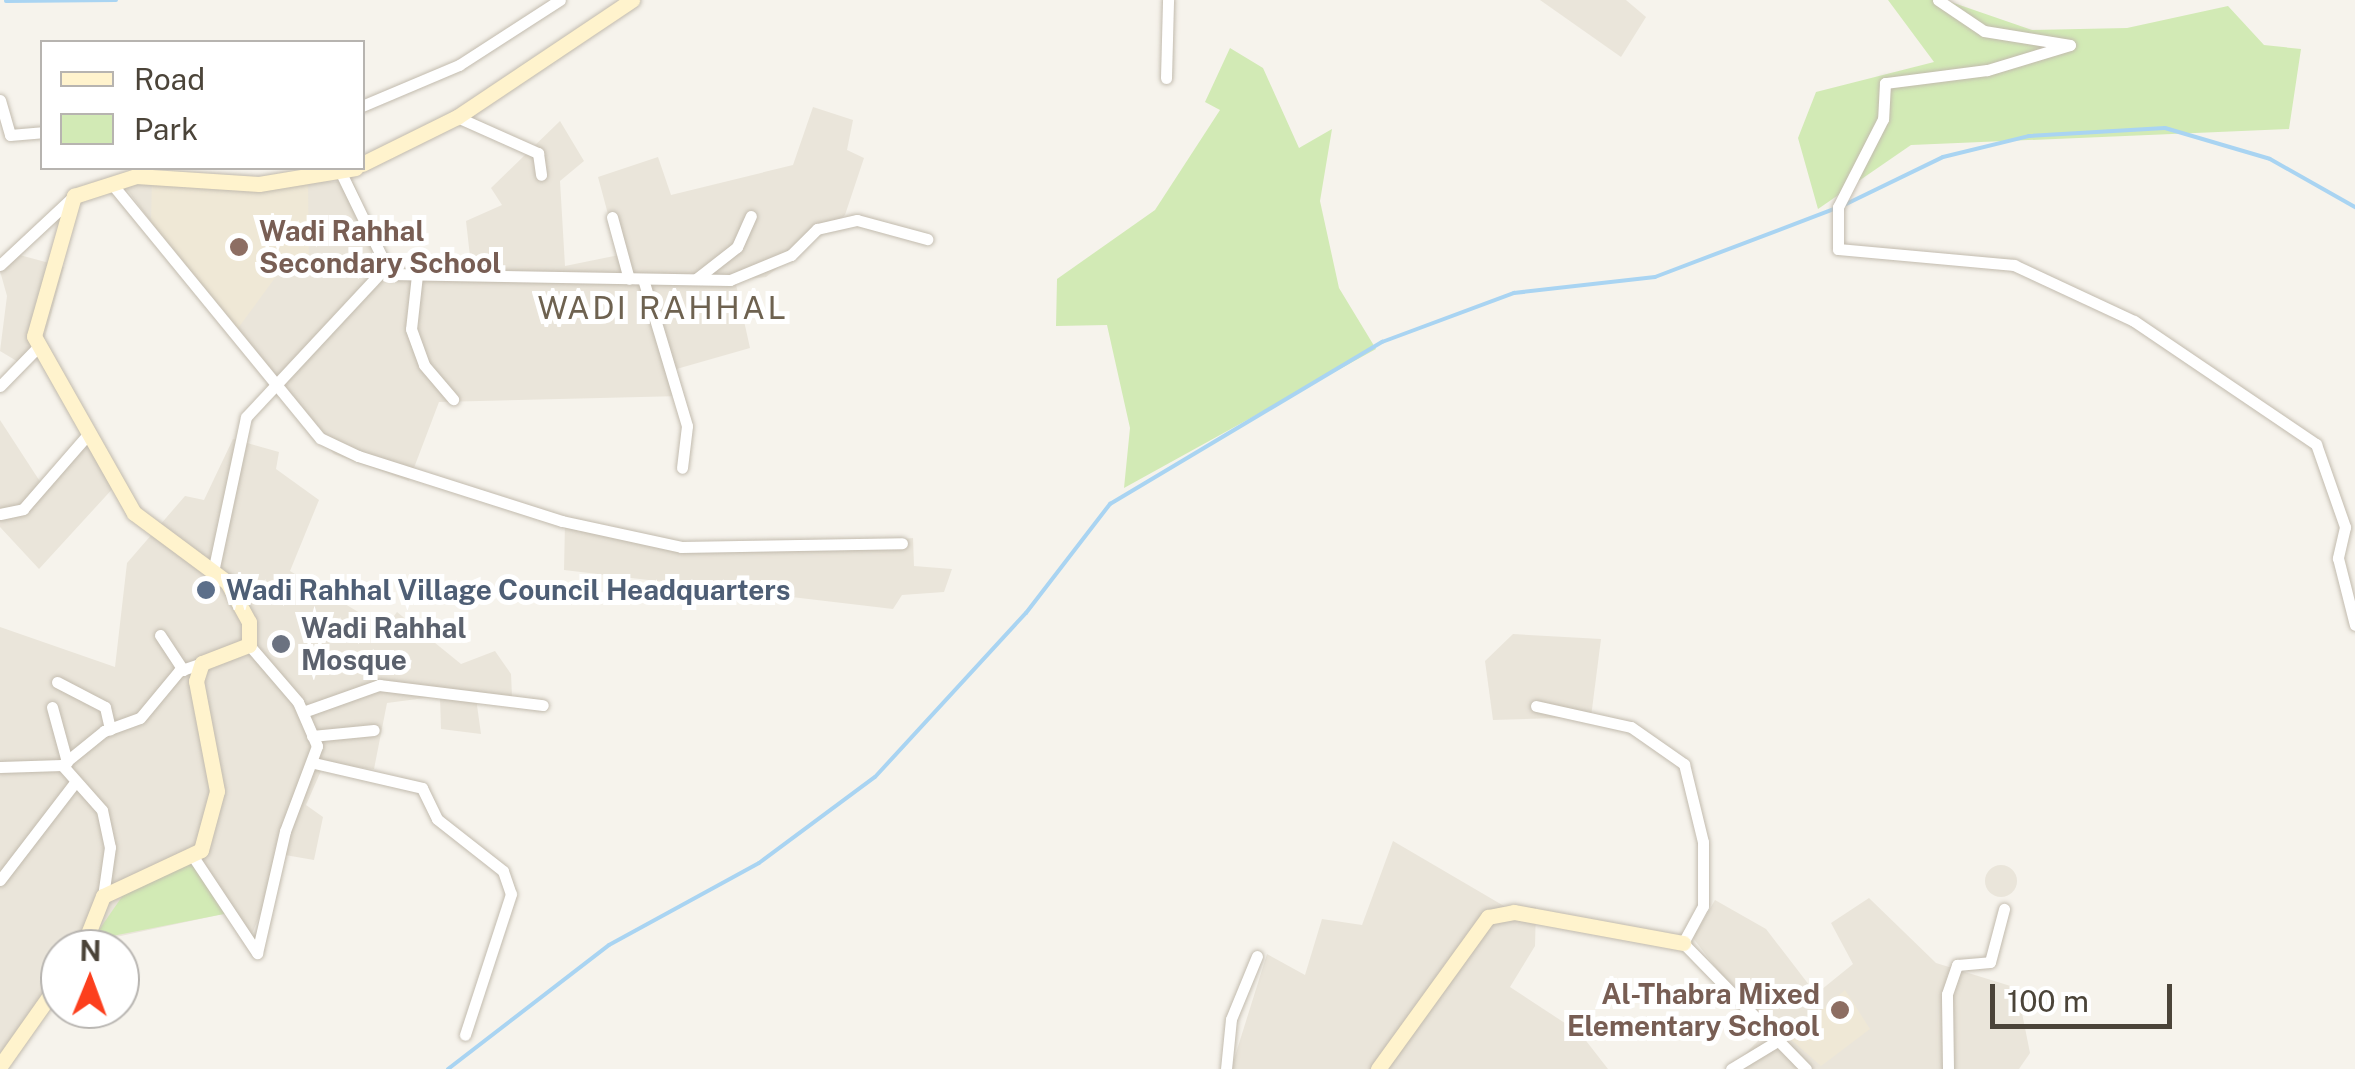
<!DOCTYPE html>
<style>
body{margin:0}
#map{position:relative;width:2355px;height:1069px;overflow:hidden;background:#f6f3ec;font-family:"Public Sans",sans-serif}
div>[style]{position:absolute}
.residential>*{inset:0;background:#eae5da}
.round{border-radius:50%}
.education>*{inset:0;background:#efe8d6}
.green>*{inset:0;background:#d2eab5}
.stream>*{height:4px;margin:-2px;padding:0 2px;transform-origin:2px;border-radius:2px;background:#a9d4f2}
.roads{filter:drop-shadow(0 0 2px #c2bbae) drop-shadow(0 0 2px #c2bbae)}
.street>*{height:11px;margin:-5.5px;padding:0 5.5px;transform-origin:5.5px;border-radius:5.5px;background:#fff}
.secondary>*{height:15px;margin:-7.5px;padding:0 7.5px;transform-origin:7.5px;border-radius:7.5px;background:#fff3cd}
.dots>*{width:28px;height:28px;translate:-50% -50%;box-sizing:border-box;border:5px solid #fff;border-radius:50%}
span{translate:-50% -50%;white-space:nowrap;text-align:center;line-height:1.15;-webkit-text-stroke:10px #fff;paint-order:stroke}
.education-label{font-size:28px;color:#785e54;font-weight:700}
.left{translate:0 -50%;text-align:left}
.right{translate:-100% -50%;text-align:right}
.service-label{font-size:28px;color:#4e5e75;font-weight:700}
.worship-label{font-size:28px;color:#5b616d;font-weight:700}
.quarter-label{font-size:32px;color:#6e6250;letter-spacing:2.5px}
.legend{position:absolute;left:40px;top:40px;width:325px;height:130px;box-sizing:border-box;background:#fff;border:2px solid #b7b4b0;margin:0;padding:12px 18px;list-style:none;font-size:30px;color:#4b4439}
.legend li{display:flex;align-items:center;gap:20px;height:50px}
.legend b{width:50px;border:2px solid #b7b4b0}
.north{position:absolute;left:40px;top:929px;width:100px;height:100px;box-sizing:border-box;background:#fff;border:2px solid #b7b4b0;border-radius:50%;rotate:1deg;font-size:28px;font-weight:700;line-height:40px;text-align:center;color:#4b4439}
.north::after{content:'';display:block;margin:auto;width:35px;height:45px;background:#fc3f1d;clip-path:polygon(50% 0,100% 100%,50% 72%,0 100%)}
.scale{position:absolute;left:1990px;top:984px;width:182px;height:45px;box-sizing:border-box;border:5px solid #4b4439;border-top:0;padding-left:12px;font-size:30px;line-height:35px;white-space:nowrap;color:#4b4439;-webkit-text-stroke:8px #fff;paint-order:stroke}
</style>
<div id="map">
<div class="residential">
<div style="clip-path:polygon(1540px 0,1626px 0,1646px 17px,1621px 57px)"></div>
<div style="clip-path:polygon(813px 107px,853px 120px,847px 150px,864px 158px,845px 215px,766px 277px,735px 280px,750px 348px,673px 370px,682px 396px,439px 402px,409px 481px,334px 454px,266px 379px,118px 177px,353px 182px,395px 276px,472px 274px,466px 221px,502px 205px,491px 188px,560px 121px,584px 161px,560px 181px,565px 266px,619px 255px,598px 177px,658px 157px,671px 195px,793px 165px)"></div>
<div style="clip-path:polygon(16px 254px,64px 267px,42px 348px,25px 366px,0 351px,7px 296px,0 271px)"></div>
<div style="clip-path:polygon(0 420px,41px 483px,89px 445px,116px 485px,39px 569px,0 527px)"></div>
<div style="clip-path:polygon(233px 439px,279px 452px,276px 469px,319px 500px,290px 571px,385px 628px,397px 612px,461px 664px,495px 651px,511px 674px,512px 696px,476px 698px,481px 734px,441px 729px,440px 696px,387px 703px,374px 769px,324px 764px,306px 805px,323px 817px,314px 860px,285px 855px,249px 941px,228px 913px,60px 949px,60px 982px,0 1059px,0 627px,115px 667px,127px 563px,185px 496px,204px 500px)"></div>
<div style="clip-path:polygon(565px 523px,680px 543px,799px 549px,913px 538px,914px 566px,952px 569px,944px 592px,902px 595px,893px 609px,564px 570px)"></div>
<div style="clip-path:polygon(1513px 634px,1601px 639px,1591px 717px,1493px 720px,1485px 661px)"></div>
<div style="clip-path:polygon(1393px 841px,1504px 906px,1536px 907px,1535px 946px,1510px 987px,1580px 1033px,1608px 1069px,1231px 1069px,1267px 954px,1305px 975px,1322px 919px,1362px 925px)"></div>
<div class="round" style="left:1985px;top:865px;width:32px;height:32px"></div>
<div style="clip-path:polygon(1869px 898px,1936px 963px,2017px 988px,2030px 1053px,2019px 1069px,1730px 1069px,1766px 1033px,1693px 938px,1715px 900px,1766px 929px,1816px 994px,1853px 964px,1831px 923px)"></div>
</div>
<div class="education">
<div style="clip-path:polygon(152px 177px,308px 183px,309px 267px,283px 267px,233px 335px,151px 222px)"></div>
<div style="clip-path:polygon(1845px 990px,1870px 1029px,1821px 1066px,1789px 1038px)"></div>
</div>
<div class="green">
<div style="clip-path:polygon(1888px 0,1945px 0,2032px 30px,2127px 28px,2228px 6px,2264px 45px,2301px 49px,2289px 129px,1911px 145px,1818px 209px,1798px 138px,1816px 92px,1934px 62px)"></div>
<div style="clip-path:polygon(1230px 48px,1263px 68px,1299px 148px,1332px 129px,1320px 201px,1339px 288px,1376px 349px,1124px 488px,1130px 428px,1107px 325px,1056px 326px,1057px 279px,1155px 210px,1220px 110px,1205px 102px)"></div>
<div style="clip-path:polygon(197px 859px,229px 913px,92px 940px,128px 888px)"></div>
</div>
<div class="stream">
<div style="left:6px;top:1px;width:110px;rotate:-0.5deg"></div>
<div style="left:1842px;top:206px;width:112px;rotate:-25.9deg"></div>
<div style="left:1943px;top:157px;width:89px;rotate:-13.7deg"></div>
<div style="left:2029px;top:136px;width:136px;rotate:-3.4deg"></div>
<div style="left:2165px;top:128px;width:109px;rotate:16.4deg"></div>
<div style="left:2270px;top:159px;width:98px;rotate:29.5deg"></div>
<div style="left:448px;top:1069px;width:203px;rotate:-37.6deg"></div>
<div style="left:609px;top:945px;width:171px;rotate:-28.7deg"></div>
<div style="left:759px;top:863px;width:144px;rotate:-36.6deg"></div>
<div style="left:875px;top:777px;width:223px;rotate:-47.4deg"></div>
<div style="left:1026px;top:613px;width:138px;rotate:-52.4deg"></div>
<div style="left:1110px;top:504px;width:317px;rotate:-30.8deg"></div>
<div style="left:1382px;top:342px;width:141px;rotate:-20.4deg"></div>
<div style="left:1514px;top:293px;width:142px;rotate:-6.5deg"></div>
<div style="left:1655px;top:277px;width:191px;rotate:-20.8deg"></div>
</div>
<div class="roads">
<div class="street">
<div style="left:1938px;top:0;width:55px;rotate:34deg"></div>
<div style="left:1984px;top:31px;width:87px;rotate:9.2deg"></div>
<div style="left:2070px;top:45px;width:87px;rotate:163.2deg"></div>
<div style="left:1987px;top:70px;width:103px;rotate:172.7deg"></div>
<div style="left:1885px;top:83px;width:36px;rotate:93deg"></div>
<div style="left:1883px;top:119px;width:99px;rotate:117.1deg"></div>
<div style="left:1838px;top:207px;width:42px;rotate:90deg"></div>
<div style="left:1838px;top:249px;width:177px;rotate:5.2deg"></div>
<div style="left:2014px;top:265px;width:132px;rotate:25deg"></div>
<div style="left:2134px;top:321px;width:220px;rotate:34.1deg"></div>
<div style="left:2316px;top:444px;width:88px;rotate:70.7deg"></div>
<div style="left:2345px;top:527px;width:32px;rotate:103deg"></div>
<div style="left:2338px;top:558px;width:69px;rotate:75.8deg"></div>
<div style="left:1166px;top:78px;width:78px;rotate:-88.5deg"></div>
<div style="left:0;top:100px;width:36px;rotate:74deg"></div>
<div style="left:10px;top:135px;width:32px;rotate:-5deg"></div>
<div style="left:362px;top:106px;width:105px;rotate:-22.9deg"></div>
<div style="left:459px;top:65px;width:120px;rotate:-32.8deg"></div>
<div style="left:457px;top:117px;width:89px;rotate:24deg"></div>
<div style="left:538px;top:153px;width:22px;rotate:82deg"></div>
<div style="left:342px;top:175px;width:110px;rotate:64.1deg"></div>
<div style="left:390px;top:274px;width:340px;rotate:1deg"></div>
<div style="left:730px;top:280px;width:66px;rotate:-22.3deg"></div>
<div style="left:791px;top:255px;width:37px;rotate:-45deg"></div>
<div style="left:817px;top:229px;width:41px;rotate:-12.7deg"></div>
<div style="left:857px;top:220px;width:73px;rotate:15.2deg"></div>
<div style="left:112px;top:184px;width:328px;rotate:50.7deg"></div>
<div style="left:320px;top:438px;width:42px;rotate:25.3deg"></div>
<div style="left:358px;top:456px;width:214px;rotate:17.7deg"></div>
<div style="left:562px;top:521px;width:122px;rotate:12.3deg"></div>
<div style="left:681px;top:547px;width:221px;rotate:-1deg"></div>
<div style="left:612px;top:217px;width:64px;rotate:74.7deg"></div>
<div style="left:0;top:265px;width:101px;rotate:-43deg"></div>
<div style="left:417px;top:275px;width:54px;rotate:96.3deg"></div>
<div style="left:411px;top:329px;width:38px;rotate:70deg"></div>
<div style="left:424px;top:365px;width:45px;rotate:49.5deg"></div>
<div style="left:643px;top:279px;width:153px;rotate:73.3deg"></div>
<div style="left:687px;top:426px;width:42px;rotate:96.8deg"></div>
<div style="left:696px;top:279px;width:52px;rotate:-38deg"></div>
<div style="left:737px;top:247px;width:34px;rotate:-66deg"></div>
<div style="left:0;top:386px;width:56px;rotate:-45.7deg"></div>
<div style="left:0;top:514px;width:24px;rotate:-12deg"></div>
<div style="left:23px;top:509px;width:101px;rotate:-49deg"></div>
<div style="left:213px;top:572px;width:158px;rotate:-78deg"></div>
<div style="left:246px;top:417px;width:205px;rotate:-47deg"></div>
<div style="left:160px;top:635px;width:42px;rotate:56.7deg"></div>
<div style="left:249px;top:645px;width:75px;rotate:49.3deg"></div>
<div style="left:298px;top:702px;width:48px;rotate:66.6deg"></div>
<div style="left:317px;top:746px;width:91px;rotate:110.6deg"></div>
<div style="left:285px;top:831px;width:125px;rotate:102.9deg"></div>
<div style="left:57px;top:682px;width:54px;rotate:27.5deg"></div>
<div style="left:105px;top:707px;width:23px;rotate:77deg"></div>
<div style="left:1536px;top:706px;width:97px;rotate:12.5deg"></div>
<div style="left:1631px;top:727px;width:65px;rotate:34.9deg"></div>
<div style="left:1684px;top:764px;width:80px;rotate:76.3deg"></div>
<div style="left:1703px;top:842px;width:64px;rotate:90deg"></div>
<div style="left:1703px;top:906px;width:42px;rotate:118.4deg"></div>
<div style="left:1683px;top:943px;width:176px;rotate:45.7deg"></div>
<div style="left:52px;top:707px;width:57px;rotate:74.7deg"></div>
<div style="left:303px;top:712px;width:81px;rotate:-19.6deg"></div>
<div style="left:379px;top:685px;width:165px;rotate:7deg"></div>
<div style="left:312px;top:736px;width:62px;rotate:-5.5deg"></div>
<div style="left:314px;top:763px;width:111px;rotate:13deg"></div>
<div style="left:422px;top:788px;width:34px;rotate:64deg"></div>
<div style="left:437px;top:819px;width:84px;rotate:38.2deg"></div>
<div style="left:503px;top:871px;width:24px;rotate:71deg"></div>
<div style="left:511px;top:894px;width:148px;rotate:108.1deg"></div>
<div style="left:62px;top:765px;width:54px;rotate:-39deg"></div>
<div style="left:104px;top:731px;width:38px;rotate:-20deg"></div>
<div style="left:140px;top:718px;width:61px;rotate:-50.3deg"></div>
<div style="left:179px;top:671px;width:24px;rotate:-19deg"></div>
<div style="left:0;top:767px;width:62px;rotate:-1.8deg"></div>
<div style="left:62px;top:765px;width:60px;rotate:48.4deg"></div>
<div style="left:102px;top:810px;width:38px;rotate:78deg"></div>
<div style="left:110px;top:847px;width:49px;rotate:98.1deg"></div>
<div style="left:192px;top:855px;width:118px;rotate:56.4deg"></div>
<div style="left:0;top:880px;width:120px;rotate:-52.5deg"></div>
<div style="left:1226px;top:1069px;width:50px;rotate:-84.3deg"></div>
<div style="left:1231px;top:1019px;width:68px;rotate:-67.6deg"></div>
<div style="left:1731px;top:1069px;width:56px;rotate:-31.1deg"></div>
<div style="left:1948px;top:1069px;width:75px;rotate:-90.8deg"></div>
<div style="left:1947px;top:994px;width:31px;rotate:-71deg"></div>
<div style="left:1957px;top:965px;width:33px;rotate:-5deg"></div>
<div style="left:1990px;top:962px;width:55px;rotate:-75.2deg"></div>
</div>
<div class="secondary">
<div style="left:362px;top:164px;width:106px;rotate:-26.3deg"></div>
<div style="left:457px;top:117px;width:211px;rotate:-33.8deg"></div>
<div style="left:82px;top:949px;width:57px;rotate:-68.4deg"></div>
<div style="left:103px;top:896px;width:108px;rotate:-25.1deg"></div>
<div style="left:201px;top:850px;width:61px;rotate:-74.8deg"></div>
<div style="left:217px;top:791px;width:112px;rotate:-100.8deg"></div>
<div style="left:196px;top:681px;width:19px;rotate:-72deg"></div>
<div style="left:202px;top:663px;width:50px;rotate:-21deg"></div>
<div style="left:249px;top:645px;width:23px;rotate:-90deg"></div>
<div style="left:249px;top:622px;width:46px;rotate:-118.8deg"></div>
<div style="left:227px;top:582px;width:116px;rotate:-143.4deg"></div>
<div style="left:134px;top:513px;width:203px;rotate:-119.5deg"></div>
<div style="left:34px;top:336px;width:146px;rotate:-74.1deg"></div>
<div style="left:74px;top:196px;width:65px;rotate:-17.9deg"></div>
<div style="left:136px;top:176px;width:123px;rotate:3.7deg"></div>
<div style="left:259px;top:184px;width:98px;rotate:-9.4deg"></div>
<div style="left:0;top:1066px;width:104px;rotate:-54.8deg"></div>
<div style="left:1378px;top:1069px;width:188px;rotate:-54.1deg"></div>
<div style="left:1488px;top:917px;width:26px;rotate:-11deg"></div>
<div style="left:1514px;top:912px;width:172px;rotate:10.4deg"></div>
</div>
</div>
<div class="dots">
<div style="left:239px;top:247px;background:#8d6e63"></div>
<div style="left:206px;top:590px;background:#5c6f8a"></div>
<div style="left:281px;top:644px;background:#6b7280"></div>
<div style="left:1840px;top:1010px;background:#8d6e63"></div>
</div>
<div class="education-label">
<span class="left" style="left:259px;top:247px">Wadi Rahhal<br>Secondary School</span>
<span class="right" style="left:1820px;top:1010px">Al-Thabra Mixed<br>Elementary School</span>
</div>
<div class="service-label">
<span class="left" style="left:226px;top:590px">Wadi Rahhal Village Council Headquarters</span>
</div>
<div class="worship-label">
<span class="left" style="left:301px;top:644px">Wadi Rahhal<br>Mosque</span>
</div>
<div class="quarter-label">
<span style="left:663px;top:308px">WADI RAHHAL</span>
</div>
<ul class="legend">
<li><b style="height:12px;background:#fff3cd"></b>Road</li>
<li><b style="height:28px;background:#d2eab5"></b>Park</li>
</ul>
<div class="north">N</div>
<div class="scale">100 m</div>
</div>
